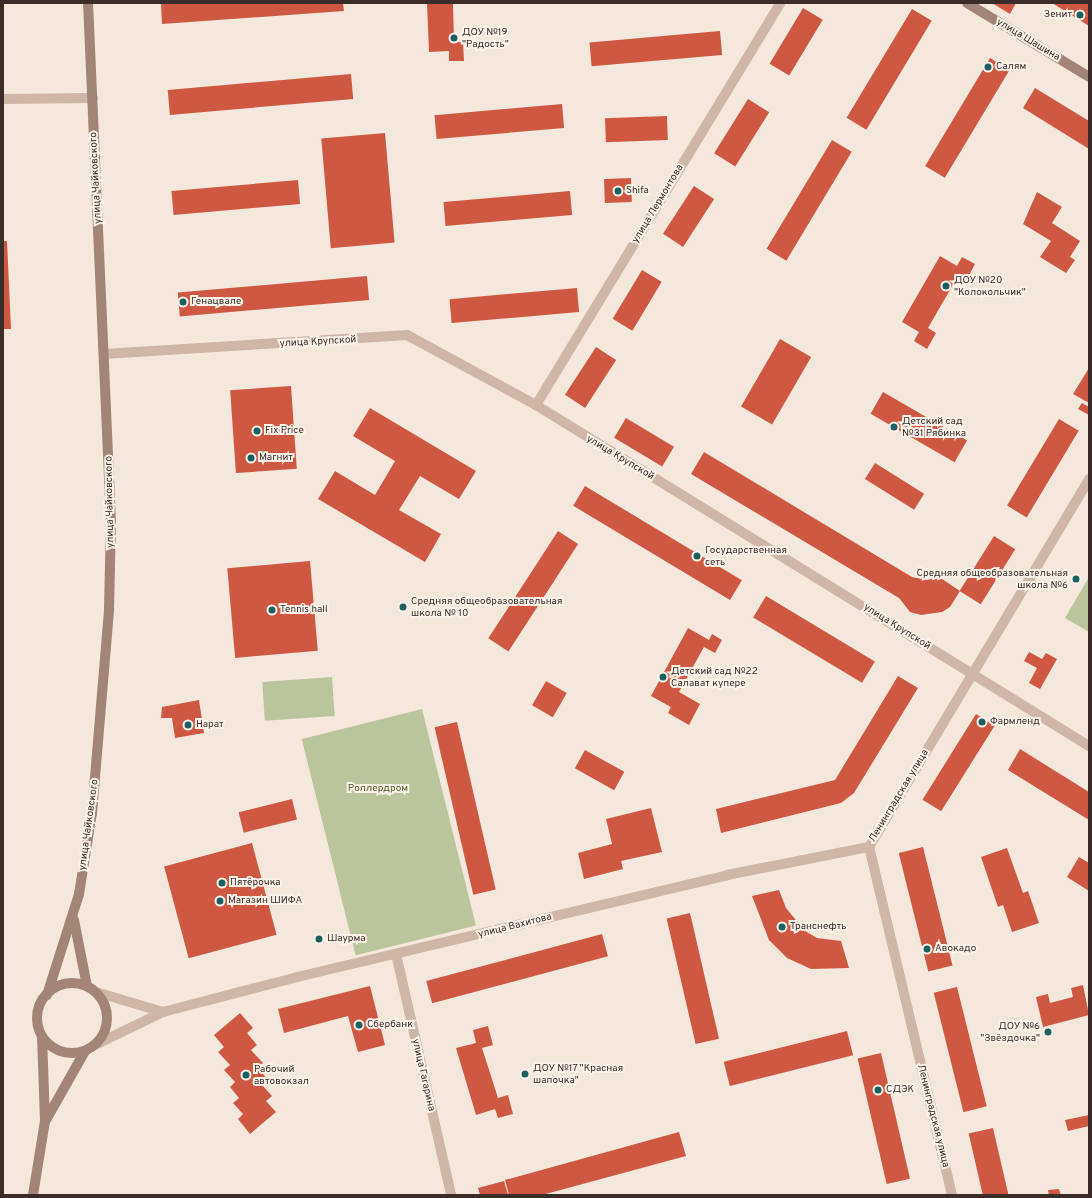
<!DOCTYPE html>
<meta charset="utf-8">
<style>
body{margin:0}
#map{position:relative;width:1092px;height:1198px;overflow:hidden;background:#f4e8dd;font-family:Overpass,sans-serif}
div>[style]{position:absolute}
.green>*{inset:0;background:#bac59c;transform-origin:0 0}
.building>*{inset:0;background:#ce5842;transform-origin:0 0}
.minor>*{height:10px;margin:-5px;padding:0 5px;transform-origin:5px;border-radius:5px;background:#ceb6a8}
.tertiary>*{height:10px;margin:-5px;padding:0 5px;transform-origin:5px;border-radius:5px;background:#ceb6a8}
.secondary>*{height:10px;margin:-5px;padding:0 5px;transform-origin:5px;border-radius:5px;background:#a28479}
.secondary>.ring{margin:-5px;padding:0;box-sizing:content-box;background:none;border:10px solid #a28479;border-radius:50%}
.dots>*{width:11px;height:11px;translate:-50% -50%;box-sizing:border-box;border:2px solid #fbf2ea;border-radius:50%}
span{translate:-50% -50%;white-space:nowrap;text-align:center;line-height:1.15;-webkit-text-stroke:4px #fbf2ea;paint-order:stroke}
.poi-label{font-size:10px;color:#3a2d29}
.right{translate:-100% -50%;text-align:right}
.left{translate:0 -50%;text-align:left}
.street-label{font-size:10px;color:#3a2d29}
.park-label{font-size:10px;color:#4d5a2b}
.frame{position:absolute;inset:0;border:4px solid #3a2d29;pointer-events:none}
</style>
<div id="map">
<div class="green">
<div style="clip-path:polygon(1089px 577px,1089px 632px,1065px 618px)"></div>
<div style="left:332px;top:677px;width:39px;height:70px;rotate:86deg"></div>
<div style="left:422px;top:709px;width:223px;height:124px;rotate:76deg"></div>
</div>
<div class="building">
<div style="clip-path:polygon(161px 3px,343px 3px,344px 11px,162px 24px)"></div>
<div style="clip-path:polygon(427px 3px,453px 3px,454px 42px,463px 42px,464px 61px,449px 61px,449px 51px,429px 52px)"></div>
<div style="clip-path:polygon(992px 3px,1016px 3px,1010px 14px)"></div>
<div style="clip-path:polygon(1052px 3px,1089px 3px,1089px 26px)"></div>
<div style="left:803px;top:8px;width:23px;height:65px;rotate:31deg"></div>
<div style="left:912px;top:9px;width:23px;height:127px;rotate:31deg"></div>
<div style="left:720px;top:31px;width:24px;height:131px;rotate:85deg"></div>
<div style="left:990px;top:58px;width:23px;height:126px;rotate:31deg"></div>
<div style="left:351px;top:74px;width:25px;height:184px;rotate:85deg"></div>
<div style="clip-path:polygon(1035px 88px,1089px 121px,1089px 149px,1023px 108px)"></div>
<div style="left:748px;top:99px;width:25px;height:64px;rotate:32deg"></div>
<div style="left:562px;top:104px;width:24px;height:128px;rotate:85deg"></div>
<div style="left:667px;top:116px;width:24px;height:62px;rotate:88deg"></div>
<div style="left:385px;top:133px;width:110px;height:64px;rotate:85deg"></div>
<div style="left:832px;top:140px;width:23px;height:127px;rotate:31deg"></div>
<div style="left:631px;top:178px;width:24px;height:27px;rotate:88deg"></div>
<div style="left:298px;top:180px;width:24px;height:127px;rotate:85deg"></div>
<div style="left:694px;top:186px;width:24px;height:57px;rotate:33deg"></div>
<div style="left:570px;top:191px;width:24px;height:127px;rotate:85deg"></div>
<div style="clip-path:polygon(1037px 192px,1062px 207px,1052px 223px,1080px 241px,1070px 257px,1075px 260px,1066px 273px,1040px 257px,1051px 241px,1023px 224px)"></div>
<div style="clip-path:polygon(3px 241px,7px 241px,11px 329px,3px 329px)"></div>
<div style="clip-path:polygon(940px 256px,957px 266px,962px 257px,975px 264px,966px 281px,958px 276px,928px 328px,936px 333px,927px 349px,914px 341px,919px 332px,902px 322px)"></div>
<div style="left:642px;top:270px;width:23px;height:57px;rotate:31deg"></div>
<div style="left:367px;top:276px;width:24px;height:190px;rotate:85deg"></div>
<div style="left:577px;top:288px;width:24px;height:128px;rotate:85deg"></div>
<div style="left:780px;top:339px;width:36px;height:78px;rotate:30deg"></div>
<div style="left:596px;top:347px;width:24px;height:57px;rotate:33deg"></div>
<div style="clip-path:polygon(1089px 368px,1089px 403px,1073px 394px)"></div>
<div style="left:291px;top:386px;width:83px;height:61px;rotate:86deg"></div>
<div style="left:883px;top:392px;width:97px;height:25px;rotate:30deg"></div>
<div style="clip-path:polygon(1082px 403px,1089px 407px,1089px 415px,1078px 409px)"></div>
<div style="clip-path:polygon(370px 408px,476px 471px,459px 499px,420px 476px,399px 510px,441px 534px,425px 562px,318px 499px,335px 471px,375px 495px,395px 461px,353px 436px)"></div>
<div style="left:626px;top:418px;width:56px;height:23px;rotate:31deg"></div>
<div style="left:1059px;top:419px;width:23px;height:101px;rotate:31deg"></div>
<div style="clip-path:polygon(704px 452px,912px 577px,927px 580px,939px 577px,960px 591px,950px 607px,942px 612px,921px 615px,910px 612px,899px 598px,691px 474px)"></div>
<div style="left:875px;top:463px;width:58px;height:19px;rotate:32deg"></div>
<div style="left:585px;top:486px;width:183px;height:23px;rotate:31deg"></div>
<div style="left:558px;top:531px;width:24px;height:128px;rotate:33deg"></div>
<div style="left:994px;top:536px;width:25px;height:65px;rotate:32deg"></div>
<div style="left:310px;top:561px;width:90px;height:83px;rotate:85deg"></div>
<div style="left:766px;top:596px;width:127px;height:25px;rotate:31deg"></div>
<div style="clip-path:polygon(688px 628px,709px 640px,712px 634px,722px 640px,715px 653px,704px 647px,679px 692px,700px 704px,689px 725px,668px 713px,671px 707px,651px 696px)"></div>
<div style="clip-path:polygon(1029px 652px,1042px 659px,1046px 653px,1057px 659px,1040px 689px,1029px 683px,1037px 668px,1024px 661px)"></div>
<div style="clip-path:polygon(898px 676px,918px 688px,854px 793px,841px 803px,721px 833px,716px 809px,835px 780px)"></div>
<div style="left:546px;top:681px;width:24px;height:28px;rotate:30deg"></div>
<div style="clip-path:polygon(199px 700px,204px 733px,175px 738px,172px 718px,161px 718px,162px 707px)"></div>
<div style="left:976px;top:714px;width:22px;height:101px;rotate:32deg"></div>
<div style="left:457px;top:722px;width:172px;height:23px;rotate:77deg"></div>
<div style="clip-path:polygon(1020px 749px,1089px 792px,1089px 820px,1008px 770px)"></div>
<div style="left:585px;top:750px;width:45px;height:21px;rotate:29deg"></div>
<div style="left:292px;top:799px;width:21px;height:55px;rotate:76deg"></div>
<div style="clip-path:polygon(651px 808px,662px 852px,621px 861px,623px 869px,584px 879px,578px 853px,612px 844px,606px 819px)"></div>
<div style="left:252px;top:843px;width:95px;height:91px;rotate:75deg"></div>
<div style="left:923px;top:847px;width:122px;height:25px;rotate:76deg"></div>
<div style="clip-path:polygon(1007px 848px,1023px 893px,1028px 891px,1039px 923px,1012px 932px,1003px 905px,998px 907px,981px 857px)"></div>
<div style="clip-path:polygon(1079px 857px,1089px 863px,1089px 891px,1067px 877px)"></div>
<div style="clip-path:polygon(779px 890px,786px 908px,805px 931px,817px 938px,841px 941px,849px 968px,811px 969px,787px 958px,769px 940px,752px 896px)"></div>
<div style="left:690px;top:913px;width:129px;height:24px;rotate:77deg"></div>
<div style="left:602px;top:934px;width:23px;height:182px;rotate:75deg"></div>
<div style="clip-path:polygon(1083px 985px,1089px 1015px,1043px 1027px,1036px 997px,1048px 994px,1050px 1003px,1073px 997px,1071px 988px)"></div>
<div style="clip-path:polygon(370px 986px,385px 1045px,358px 1052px,348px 1016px,284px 1033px,278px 1009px)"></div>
<div style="left:957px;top:987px;width:123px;height:24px;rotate:76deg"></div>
<div style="clip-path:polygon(240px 1013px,253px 1028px,247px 1033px,257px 1045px,251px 1050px,263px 1063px,257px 1067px,268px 1080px,262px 1085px,272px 1096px,266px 1101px,276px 1112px,250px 1134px,238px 1119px,243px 1114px,233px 1103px,239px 1098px,230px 1087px,235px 1082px,224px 1070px,230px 1065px,218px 1052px,224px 1047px,214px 1035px)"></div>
<div style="clip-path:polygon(488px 1026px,493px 1045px,482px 1048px,498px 1098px,508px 1095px,513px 1114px,498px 1118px,495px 1109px,476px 1115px,456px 1048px,476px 1043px,473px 1030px)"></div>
<div style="left:847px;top:1031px;width:25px;height:127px;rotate:76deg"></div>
<div style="left:881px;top:1053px;width:129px;height:24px;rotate:77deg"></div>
<div style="clip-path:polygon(1089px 1115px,1089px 1126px,1068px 1131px,1065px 1120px)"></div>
<div style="left:993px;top:1128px;width:69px;height:25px;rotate:77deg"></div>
<div style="clip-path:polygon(679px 1132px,686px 1156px,542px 1195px,509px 1195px,505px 1180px)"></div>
<div style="clip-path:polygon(504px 1181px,508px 1195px,480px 1195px,478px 1188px)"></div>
<div style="clip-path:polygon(1059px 1189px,1061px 1195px,1049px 1195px,1048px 1190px)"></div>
</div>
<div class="minor">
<div style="left:3px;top:99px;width:90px;rotate:-0.6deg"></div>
</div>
<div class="tertiary">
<div style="left:104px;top:354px;width:304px;rotate:-3.6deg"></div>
<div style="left:407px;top:335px;width:147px;rotate:28.5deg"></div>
<div style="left:536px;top:405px;width:650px;rotate:31.66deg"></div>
<div style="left:536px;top:405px;width:470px;rotate:-58.7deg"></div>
<div style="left:396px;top:954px;width:247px;rotate:77.1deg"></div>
<div style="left:96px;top:992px;width:70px;rotate:16.6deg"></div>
<div style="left:95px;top:1045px;width:76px;rotate:-25.9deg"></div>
<div style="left:163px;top:1012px;width:138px;rotate:-14.6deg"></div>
<div style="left:297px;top:977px;width:442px;rotate:-13.3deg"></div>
<div style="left:727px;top:875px;width:145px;rotate:-11.2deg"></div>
<div style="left:952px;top:1195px;width:358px;rotate:-103.4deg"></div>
<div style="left:869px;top:847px;width:429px;rotate:-59.1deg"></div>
</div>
<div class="secondary">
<div style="left:967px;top:3px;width:143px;rotate:31.2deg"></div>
<div style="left:74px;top:920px;width:67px;rotate:78.9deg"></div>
<div class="ring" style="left:37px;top:983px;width:60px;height:60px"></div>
<div style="left:47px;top:995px;width:106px;rotate:-72.4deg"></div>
<div style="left:79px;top:894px;width:82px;rotate:-80.9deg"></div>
<div style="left:92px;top:813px;width:205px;rotate:-85.2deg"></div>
<div style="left:109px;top:609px;width:86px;rotate:-88.7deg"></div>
<div style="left:111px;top:523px;width:521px;rotate:-92.53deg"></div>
<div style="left:46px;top:1120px;width:79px;rotate:-60.5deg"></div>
<div style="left:33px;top:1195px;width:75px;rotate:-80.8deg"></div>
<div style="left:45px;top:1121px;width:84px;rotate:-92deg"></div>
</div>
<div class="dots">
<div style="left:1080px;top:15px;background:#1b5f5e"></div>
<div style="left:454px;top:38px;background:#1b5f5e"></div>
<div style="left:988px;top:67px;background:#1b5f5e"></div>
<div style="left:618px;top:191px;background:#1b5f5e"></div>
<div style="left:946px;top:286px;background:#1b5f5e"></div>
<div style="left:183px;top:302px;background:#1b5f5e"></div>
<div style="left:894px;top:427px;background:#1b5f5e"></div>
<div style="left:257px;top:431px;background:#1b5f5e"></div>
<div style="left:251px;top:458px;background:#1b5f5e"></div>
<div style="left:697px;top:556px;background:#1b5f5e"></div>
<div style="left:1076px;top:579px;background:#1b5f5e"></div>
<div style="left:403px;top:607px;background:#1b5f5e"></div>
<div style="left:272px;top:610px;background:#1b5f5e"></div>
<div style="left:663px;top:677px;background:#1b5f5e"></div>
<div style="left:982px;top:722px;background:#1b5f5e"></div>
<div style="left:188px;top:725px;background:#1b5f5e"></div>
<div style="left:222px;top:883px;background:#1b5f5e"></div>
<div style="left:220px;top:901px;background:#1b5f5e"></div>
<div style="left:782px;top:927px;background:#1b5f5e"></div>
<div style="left:319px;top:939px;background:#1b5f5e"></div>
<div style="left:927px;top:949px;background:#1b5f5e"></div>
<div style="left:359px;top:1025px;background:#1b5f5e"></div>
<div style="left:1048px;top:1032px;background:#1b5f5e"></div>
<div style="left:525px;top:1074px;background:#1b5f5e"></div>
<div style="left:246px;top:1075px;background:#1b5f5e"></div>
<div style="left:878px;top:1090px;background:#1b5f5e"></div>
</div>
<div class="poi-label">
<span class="right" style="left:1072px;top:15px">Зенит</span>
<span class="left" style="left:462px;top:38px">ДОУ №19<br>"Радость"</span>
<span class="left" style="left:996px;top:67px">Салям</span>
<span class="left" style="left:626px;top:191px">Shifa</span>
<span class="left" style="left:954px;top:286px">ДОУ №20<br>"Колокольчик"</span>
<span class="left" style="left:191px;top:302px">Генацвале</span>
<span class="left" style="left:902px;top:427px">Детский сад<br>№31 Рябинка</span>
<span class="left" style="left:265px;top:431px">Fix Price</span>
<span class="left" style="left:259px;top:458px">Магнит</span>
<span class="left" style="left:705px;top:556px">Государственная<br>сеть</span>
<span class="right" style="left:1068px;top:579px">Средняя общеобразовательная<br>школа №6</span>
<span class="left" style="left:411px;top:607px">Средняя общеобразовательная<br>школа № 10</span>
<span class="left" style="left:280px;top:610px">Tennis hall</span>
<span class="left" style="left:671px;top:677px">Детский сад №22<br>Салават купере</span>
<span class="left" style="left:990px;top:722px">Фармленд</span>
<span class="left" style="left:196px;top:725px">Нарат</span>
<span class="left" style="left:230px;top:883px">Пятёрочка</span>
<span class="left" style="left:228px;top:901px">Магазин ШИФА</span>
<span class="left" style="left:790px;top:927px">Транснефть</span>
<span class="left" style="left:327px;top:939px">Шаурма</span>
<span class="left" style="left:935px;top:949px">Авокадо</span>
<span class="left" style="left:367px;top:1025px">Сбербанк</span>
<span class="right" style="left:1040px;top:1032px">ДОУ №6<br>"Звёздочка"</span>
<span class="left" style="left:533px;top:1074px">ДОУ №17 "Красная<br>шапочка"</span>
<span class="left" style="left:254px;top:1075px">Рабочий<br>автовокзал</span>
<span class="left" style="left:886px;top:1090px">СДЭК</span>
</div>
<div class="street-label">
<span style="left:1028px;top:40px;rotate:31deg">улица Шашина</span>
<span style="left:96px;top:178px;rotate:-93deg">улица Чайковского</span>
<span style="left:658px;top:204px;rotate:-59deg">улица Лермонтова</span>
<span style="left:318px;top:342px;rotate:-3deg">улица Крупской</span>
<span style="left:620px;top:458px;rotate:31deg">улица Крупской</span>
<span style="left:110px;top:502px;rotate:-91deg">улица Чайковского</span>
<span style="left:897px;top:627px;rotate:32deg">улица Крупской</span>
<span style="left:899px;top:796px;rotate:-59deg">Ленинградская улица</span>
<span style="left:89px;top:825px;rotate:-82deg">улица Чайковского</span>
<span style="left:515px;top:926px;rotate:-14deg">улица Вахитова</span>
<span style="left:423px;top:1075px;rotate:77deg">улица Гагарина</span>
<span style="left:933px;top:1116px;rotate:76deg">Ленинградская улица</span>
</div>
<div class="park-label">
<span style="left:378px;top:789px">Роллердром</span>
</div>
<div class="frame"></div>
</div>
